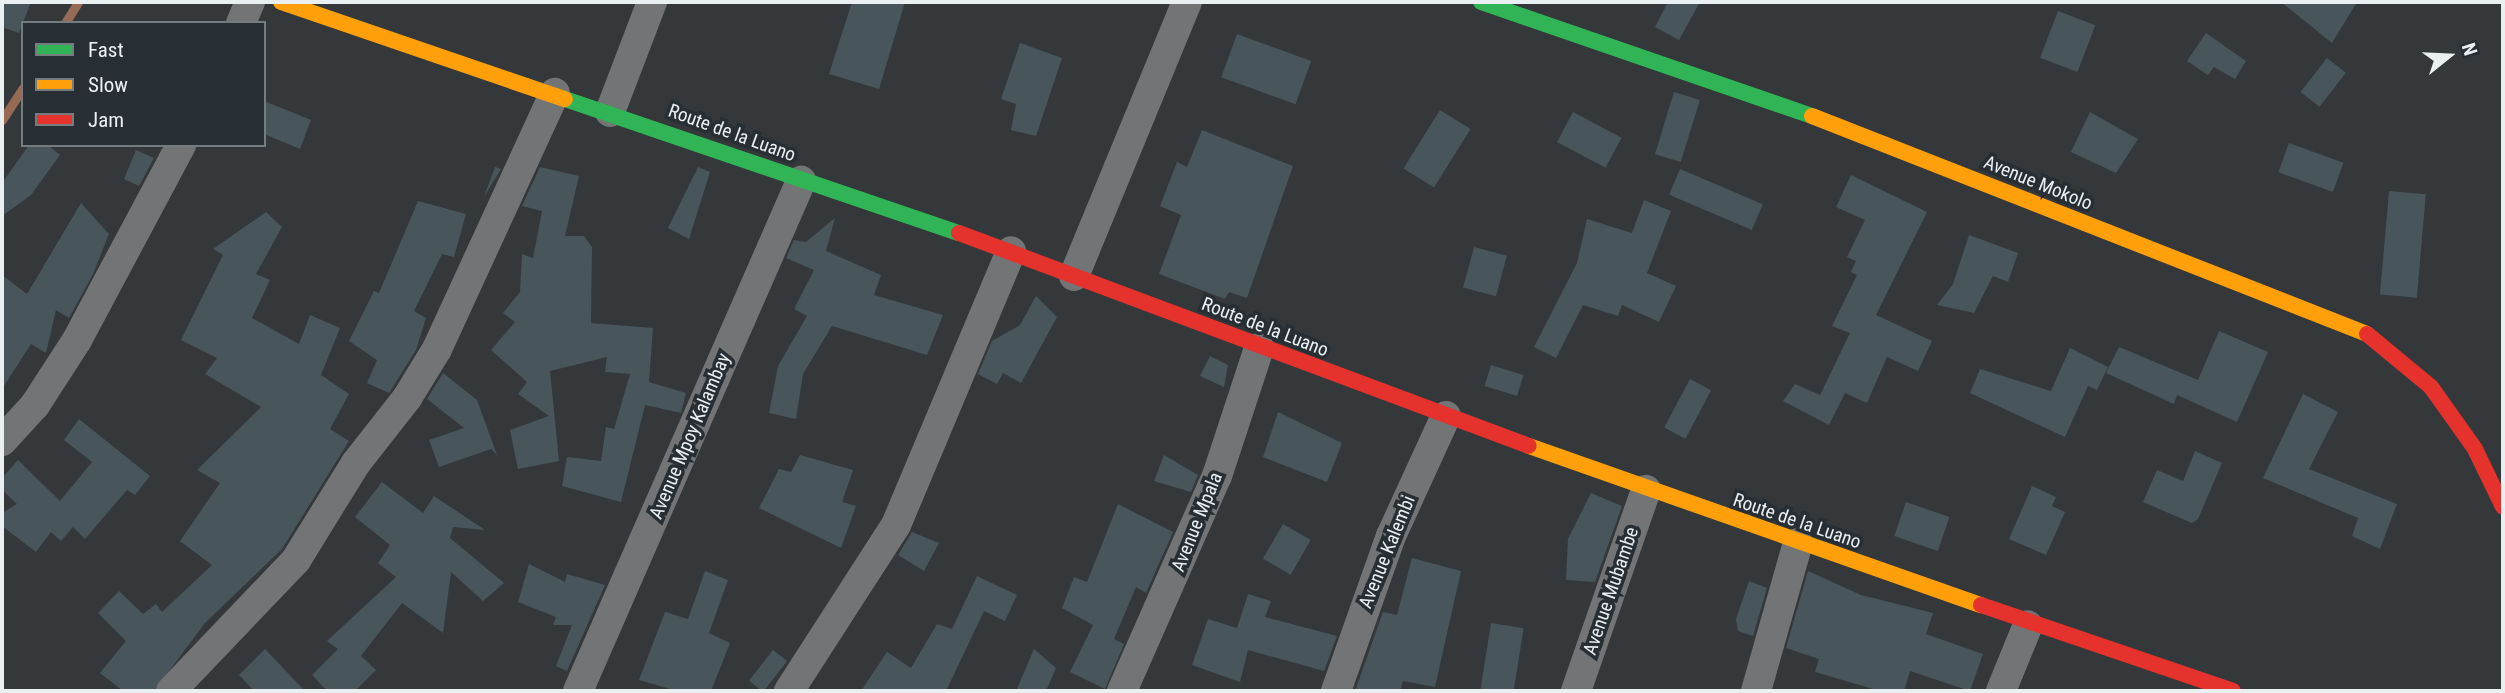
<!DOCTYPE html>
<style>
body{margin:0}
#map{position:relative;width:2505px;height:693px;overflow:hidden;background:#34383b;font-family:"Roboto Condensed",sans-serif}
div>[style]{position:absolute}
.stream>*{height:9px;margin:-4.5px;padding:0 4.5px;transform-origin:4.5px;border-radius:4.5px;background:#966a54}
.building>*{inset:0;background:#48555b;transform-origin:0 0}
.street>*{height:30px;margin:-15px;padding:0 15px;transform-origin:15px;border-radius:15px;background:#727476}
.fast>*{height:16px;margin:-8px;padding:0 8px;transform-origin:8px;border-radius:8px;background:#30b455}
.slow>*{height:16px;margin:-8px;padding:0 8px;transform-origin:8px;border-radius:8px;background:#ff9f0a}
.jam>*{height:16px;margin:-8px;padding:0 8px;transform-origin:8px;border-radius:8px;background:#e5322d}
span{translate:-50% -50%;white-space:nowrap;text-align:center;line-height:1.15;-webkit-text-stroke:7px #272f34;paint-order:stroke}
.street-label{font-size:19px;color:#eaeff2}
.frame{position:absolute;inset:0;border:4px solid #eaeff2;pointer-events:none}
.legend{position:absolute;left:21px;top:21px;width:245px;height:126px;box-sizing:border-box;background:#272f34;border:2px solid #757c80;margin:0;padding:9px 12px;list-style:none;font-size:21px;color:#eaeff2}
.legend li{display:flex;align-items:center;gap:14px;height:35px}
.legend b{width:35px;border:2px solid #757c80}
.north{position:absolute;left:2414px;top:21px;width:70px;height:70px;-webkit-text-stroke:5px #272f34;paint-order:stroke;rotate:72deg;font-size:19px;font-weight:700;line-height:28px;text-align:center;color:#eaeff2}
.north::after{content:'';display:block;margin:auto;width:24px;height:32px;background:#eaeff2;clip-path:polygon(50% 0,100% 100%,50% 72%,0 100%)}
</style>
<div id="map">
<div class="stream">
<div style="left:65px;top:23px;width:25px;rotate:-58deg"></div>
<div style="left:2px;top:120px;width:38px;rotate:-57deg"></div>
</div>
<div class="building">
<div style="clip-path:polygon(2px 2px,31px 2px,19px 33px,2px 27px)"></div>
<div style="clip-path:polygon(852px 2px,905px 2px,879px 89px,829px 74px)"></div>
<div style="clip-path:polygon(1668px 2px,1700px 2px,1679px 40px,1655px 27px)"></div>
<div style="clip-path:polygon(2281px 2px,2357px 2px,2332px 43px)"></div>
<div style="left:2058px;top:11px;width:40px;height:50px;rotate:21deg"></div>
<div style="clip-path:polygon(2206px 33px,2246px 61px,2235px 79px,2214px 67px,2208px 75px,2187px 61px)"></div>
<div style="left:1237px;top:34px;width:79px;height:46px;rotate:20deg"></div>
<div style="clip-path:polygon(1020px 43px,1062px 58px,1036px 136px,1011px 130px,1016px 104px,1001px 99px)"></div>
<div style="left:2327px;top:58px;width:24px;height:43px;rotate:38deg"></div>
<div style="left:1674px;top:92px;width:27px;height:65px;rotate:17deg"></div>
<div style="clip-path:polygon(264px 101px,311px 120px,300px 149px,264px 134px)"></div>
<div style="left:1440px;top:110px;width:36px;height:69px;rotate:32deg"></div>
<div style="left:1573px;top:112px;width:55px;height:34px;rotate:28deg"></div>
<div style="clip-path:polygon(2090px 112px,2138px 139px,2116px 173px,2071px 152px)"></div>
<div style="clip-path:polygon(1202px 130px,1293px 166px,1247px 298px,1229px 292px,1225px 299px,1159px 274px,1181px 215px,1160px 206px,1177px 162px,1187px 167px)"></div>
<div style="left:2289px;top:143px;width:58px;height:31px;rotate:20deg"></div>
<div style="clip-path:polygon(29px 145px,48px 145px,60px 155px,31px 195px,2px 216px,2px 183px)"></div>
<div style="clip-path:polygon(136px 150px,154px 158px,139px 186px,124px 179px)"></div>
<div style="clip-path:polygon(495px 167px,501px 169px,484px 197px)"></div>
<div style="clip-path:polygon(540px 167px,579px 176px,565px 236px,584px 236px,592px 247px,591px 323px,653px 328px,649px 382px,686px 393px,681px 413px,645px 405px,621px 502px,562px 486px,567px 457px,601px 461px,606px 427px,614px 429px,630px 374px,605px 372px,607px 357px,550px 371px,559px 461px,518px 469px,510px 430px,549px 416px,518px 394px,527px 382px,491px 350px,515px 322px,503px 313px,520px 292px,522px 254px,533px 258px,542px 211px,522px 206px)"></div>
<div style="clip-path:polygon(698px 167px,710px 172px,689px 239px,668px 228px)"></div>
<div style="left:1680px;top:169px;width:90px;height:28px;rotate:23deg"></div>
<div style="clip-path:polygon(1851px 175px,1927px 212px,1876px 315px,1932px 341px,1918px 371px,1887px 357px,1867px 403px,1845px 393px,1829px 425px,1783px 401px,1795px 384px,1820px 395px,1850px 333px,1832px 326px,1857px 275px,1851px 272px,1856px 261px,1847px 257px,1865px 220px,1836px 207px)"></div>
<div style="left:2389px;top:191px;width:37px;height:104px;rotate:5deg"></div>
<div style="clip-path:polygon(1644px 200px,1671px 211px,1647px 273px,1676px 286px,1659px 322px,1622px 305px,1618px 316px,1583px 305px,1556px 358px,1534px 347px,1577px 263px,1587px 219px,1632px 233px)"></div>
<div style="clip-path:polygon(418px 201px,466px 214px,454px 257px,442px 254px,414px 311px,426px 318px,416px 350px,389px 393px,367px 383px,377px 360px,349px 341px,374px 291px,379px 293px)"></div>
<div style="clip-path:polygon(81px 203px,109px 234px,93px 274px,69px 318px,56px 310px,46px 353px,31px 344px,2px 389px,2px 275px,27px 294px)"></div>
<div style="clip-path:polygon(266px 212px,282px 227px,256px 274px,270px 280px,252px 318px,299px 344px,310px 315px,340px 328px,321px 375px,349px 394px,330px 429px,349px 441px,282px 549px,205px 623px,154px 691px,123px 691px,100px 673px,126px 641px,98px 613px,119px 591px,143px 614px,156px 604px,162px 612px,212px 565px,180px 541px,220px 483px,197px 470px,261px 407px,205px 374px,217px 358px,181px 340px,223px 255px,213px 249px)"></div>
<div style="clip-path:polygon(835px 218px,826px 251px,881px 275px,874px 295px,943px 315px,927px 355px,832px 326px,803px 374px,796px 419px,769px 413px,778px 366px,807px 316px,794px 309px,814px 270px,786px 258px,794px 240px,806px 242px)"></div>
<div style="clip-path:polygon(1969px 235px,2018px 253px,2008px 282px,1993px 276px,1974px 313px,1937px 305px,1953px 284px)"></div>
<div style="left:1474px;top:247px;width:34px;height:42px;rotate:15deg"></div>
<div style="clip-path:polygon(1036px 296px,1057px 317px,1021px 383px,1003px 373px,997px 384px,978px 374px,992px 341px,1020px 325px)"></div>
<div style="clip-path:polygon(2219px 331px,2268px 352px,2237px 422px,2177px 395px,2174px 404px,2106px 373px,2119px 347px,2198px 380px)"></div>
<div style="clip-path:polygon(2070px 348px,2108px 367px,2097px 390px,2088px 386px,2065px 437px,1970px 393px,1980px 369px,2051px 391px)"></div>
<div style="clip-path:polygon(1210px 356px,1228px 365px,1224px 387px,1200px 376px)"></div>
<div style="left:1491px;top:365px;width:34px;height:22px;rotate:17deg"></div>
<div style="clip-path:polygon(443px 373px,477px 400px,497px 455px,491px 449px,439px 467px,429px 440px,464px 428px,427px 399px)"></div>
<div style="left:1690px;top:379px;width:24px;height:55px;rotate:28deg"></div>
<div style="clip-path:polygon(2303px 394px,2338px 412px,2309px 469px,2397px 504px,2380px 549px,2352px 536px,2358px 518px,2263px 478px)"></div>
<div style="clip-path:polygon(1278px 412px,1342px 443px,1327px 482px,1263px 457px)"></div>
<div style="clip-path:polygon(79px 419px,150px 476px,135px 495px,127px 490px,85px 539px,73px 527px,61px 541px,51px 532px,36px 552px,2px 526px,2px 513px,17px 504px,2px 490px,2px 478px,18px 460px,60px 501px,92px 462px,64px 440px)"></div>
<div style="clip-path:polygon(2195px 451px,2222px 463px,2198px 519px,2192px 523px,2143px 502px,2157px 470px,2183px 481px)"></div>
<div style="clip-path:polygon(800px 455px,853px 470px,842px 502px,856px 506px,841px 548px,759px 508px,779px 469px,791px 472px)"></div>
<div style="clip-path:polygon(1164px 455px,1198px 475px,1191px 492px,1154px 481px)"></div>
<div style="clip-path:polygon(382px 482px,423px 513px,434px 496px,485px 530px,453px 527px,450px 538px,504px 583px,483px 601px,451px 572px,443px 633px,402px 603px,361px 656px,376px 670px,355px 691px,327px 691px,312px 675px,338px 649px,327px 641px,396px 577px,378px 563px,390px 545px,355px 517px)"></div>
<div style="clip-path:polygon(2032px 486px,2056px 497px,2052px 506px,2065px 512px,2046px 555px,2009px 539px)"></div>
<div style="clip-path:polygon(1591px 493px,1622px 506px,1595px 582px,1566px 580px,1568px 539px)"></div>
<div style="left:1906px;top:502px;width:46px;height:36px;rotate:19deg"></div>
<div style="clip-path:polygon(1118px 504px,1173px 532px,1146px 593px,1136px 587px,1114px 639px,1124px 644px,1105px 689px,1070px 672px,1093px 625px,1062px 608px,1074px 577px,1087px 582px)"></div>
<div style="left:1283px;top:524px;width:32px;height:40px;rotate:30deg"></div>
<div style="clip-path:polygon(912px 532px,939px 543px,924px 571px,898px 555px)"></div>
<div style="clip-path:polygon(1412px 558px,1461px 571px,1435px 687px,1403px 681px,1400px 691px,1355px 691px,1383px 612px,1397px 615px)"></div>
<div style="clip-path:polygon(529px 564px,565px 582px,567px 574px,605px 585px,567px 671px,556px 666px,572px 625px,553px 625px,556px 617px,518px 602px)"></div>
<div style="clip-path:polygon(705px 571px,728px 580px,709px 633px,730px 643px,711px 691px,677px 691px,639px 680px,665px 612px,688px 619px)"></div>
<div style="clip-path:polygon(1808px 571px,1861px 595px,1933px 613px,1926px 634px,1983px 654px,1970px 691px,1910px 671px,1904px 691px,1880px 691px,1815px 672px,1819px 659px,1786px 648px)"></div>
<div style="clip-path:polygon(977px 576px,1017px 595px,1005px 621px,984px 611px,946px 691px,861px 691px,887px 652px,911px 668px,937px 624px,952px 629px)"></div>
<div style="clip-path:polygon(1749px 581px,1767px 588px,1753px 636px,1738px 631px,1736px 619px)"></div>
<div style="clip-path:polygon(1248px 594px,1271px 601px,1265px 617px,1337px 636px,1324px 671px,1248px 650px,1240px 682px,1192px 665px,1208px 619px,1237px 628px)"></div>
<div style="left:1491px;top:623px;width:33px;height:67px;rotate:9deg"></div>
<div style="clip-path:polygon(265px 649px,305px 691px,254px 691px,239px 675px)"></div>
<div style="clip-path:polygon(1034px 649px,1056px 668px,1046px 691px,1016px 691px)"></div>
<div style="left:773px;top:650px;width:18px;height:39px;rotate:38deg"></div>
</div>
<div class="street">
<div style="left:241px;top:23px;width:23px;rotate:-67deg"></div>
<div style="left:610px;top:112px;width:118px;rotate:-69.1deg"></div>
<div style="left:1074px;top:276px;width:296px;rotate:-67.6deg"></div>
<div style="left:2px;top:441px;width:49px;rotate:-47.5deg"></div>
<div style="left:35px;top:405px;width:77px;rotate:-57.1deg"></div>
<div style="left:77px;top:340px;width:221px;rotate:-61.9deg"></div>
<div style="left:171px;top:691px;width:181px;rotate:-46.3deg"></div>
<div style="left:296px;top:560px;width:114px;rotate:-58.3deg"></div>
<div style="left:356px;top:463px;width:83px;rotate:-51.9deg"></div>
<div style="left:407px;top:398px;width:57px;rotate:-58.5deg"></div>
<div style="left:437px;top:349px;width:282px;rotate:-65.3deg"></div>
<div style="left:578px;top:691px;width:557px;rotate:-66.38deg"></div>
<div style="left:789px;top:691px;width:197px;rotate:-57.2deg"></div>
<div style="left:896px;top:525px;width:297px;rotate:-67.2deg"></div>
<div style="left:1122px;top:691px;width:235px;rotate:-66.2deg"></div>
<div style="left:1217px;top:476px;width:135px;rotate:-71.8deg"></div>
<div style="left:1336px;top:691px;width:164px;rotate:-70.5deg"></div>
<div style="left:1391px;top:536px;width:132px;rotate:-65.4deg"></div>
<div style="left:1576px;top:691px;width:213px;rotate:-70.8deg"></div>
<div style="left:1756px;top:691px;width:154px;rotate:-74.2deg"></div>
<div style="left:2001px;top:691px;width:71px;rotate:-67.8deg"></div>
</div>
<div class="fast">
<div style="left:1481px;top:2px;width:350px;rotate:19deg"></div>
<div style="left:565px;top:99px;width:416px;rotate:18.8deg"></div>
</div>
<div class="slow">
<div style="left:281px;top:2px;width:300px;rotate:18.9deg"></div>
<div style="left:1812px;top:116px;width:596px;rotate:21.44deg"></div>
<div style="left:1529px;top:446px;width:479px;rotate:19.4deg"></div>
</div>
<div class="jam">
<div style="left:959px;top:233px;width:608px;rotate:20.49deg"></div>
<div style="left:2367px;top:334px;width:83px;rotate:39.6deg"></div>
<div style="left:2431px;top:387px;width:76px;rotate:54.6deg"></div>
<div style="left:2475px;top:449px;width:64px;rotate:64.2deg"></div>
<div style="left:1981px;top:605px;width:266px;rotate:18.8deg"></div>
</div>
<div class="street-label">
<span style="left:732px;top:133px;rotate:20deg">Route de la Luano</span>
<span style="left:2038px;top:183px;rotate:22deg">Avenue Mokolo</span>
<span style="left:1265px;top:327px;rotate:21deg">Route de la Luano</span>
<span style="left:690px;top:436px;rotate:-67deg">Avenue Mpoy Kalambay</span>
<span style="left:1797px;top:521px;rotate:19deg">Route de la Luano</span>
<span style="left:1197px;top:522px;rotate:-68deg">Avenue Mpala</span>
<span style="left:1387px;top:552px;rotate:-68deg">Avenue Kalembi</span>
<span style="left:1611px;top:591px;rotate:-71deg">Avenue Mubambe</span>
</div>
<div class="frame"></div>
<ul class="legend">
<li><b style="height:9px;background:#30b455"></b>Fast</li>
<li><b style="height:9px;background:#ff9f0a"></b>Slow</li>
<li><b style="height:9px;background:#e5322d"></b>Jam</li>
</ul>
<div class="north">N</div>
</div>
